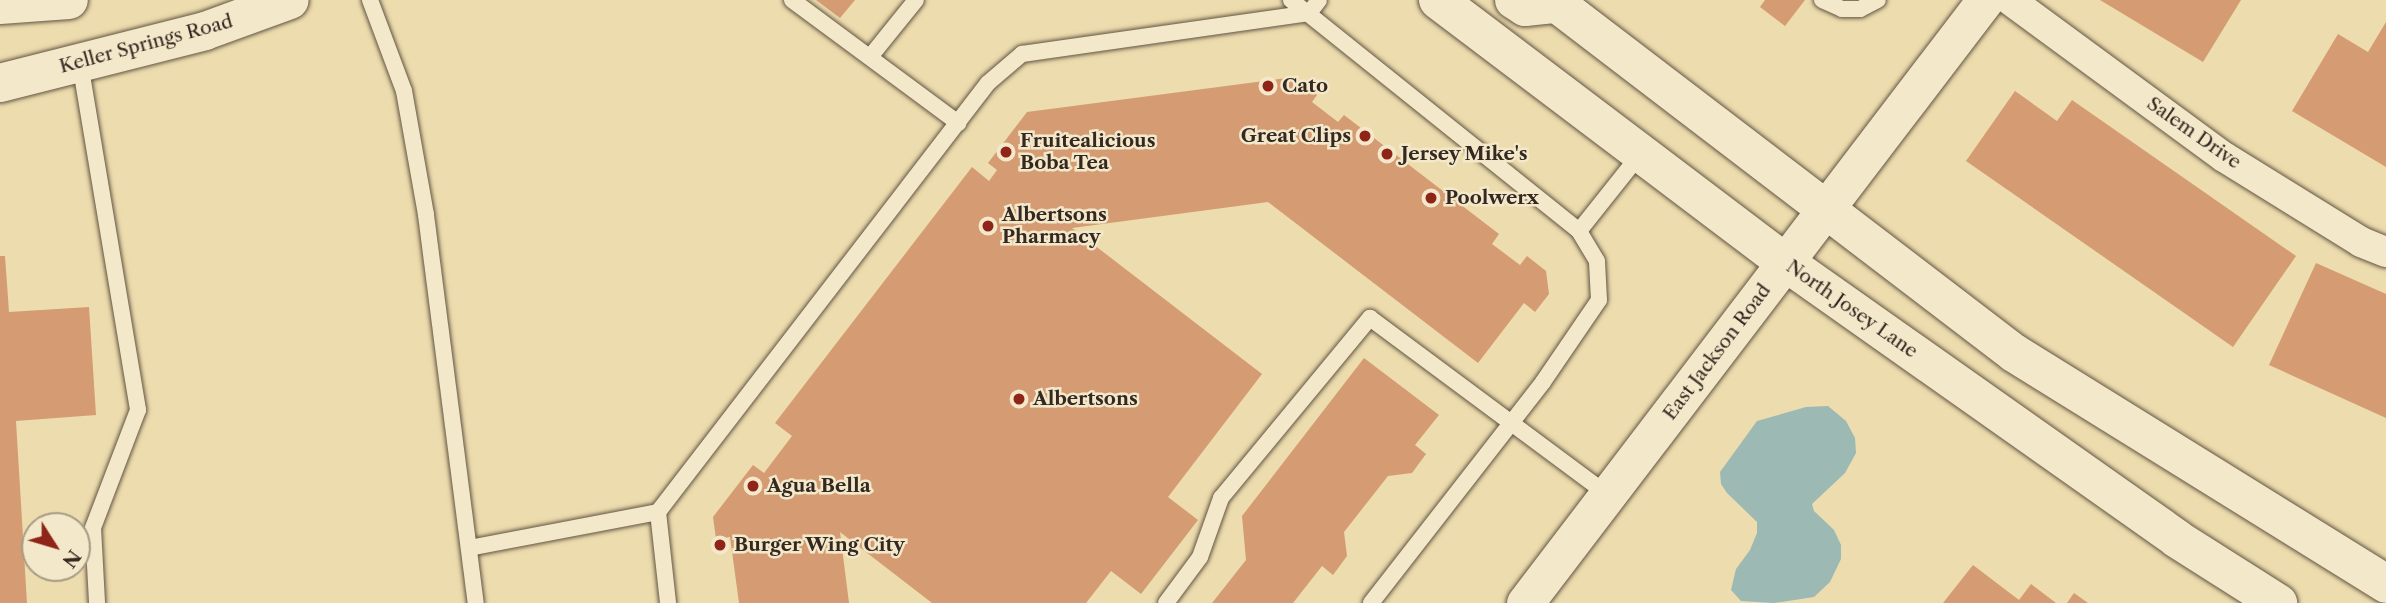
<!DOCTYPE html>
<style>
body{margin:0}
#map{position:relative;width:2386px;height:603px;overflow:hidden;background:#eddcad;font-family:"Libre Caslon Text",serif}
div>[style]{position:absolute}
.water>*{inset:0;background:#9cb9b3}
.building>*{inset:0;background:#d59b73}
.roads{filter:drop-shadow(0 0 2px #625544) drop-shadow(0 0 2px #625544)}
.service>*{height:16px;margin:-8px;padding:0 8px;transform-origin:8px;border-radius:8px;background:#f3e8ca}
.minor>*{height:30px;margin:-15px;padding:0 15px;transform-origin:15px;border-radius:15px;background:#f3e8ca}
.tertiary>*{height:37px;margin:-18.5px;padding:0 18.5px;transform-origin:18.5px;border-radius:18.5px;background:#f3e8ca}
.secondary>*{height:38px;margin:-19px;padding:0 19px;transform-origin:19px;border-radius:19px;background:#f3e8ca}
.dots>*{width:19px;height:19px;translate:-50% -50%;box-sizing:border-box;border:4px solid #f3e8ca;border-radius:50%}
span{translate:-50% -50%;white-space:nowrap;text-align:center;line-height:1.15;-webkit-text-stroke:5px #f3e8ca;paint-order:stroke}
.street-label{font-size:19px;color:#342821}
.poi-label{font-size:19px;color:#342821;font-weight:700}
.left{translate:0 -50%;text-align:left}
.right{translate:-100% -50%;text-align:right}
.north{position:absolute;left:21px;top:512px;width:70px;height:70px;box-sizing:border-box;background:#f3e8ca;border:2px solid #a79b86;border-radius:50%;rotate:127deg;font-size:19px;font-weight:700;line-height:28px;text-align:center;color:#342821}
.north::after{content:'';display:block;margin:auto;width:24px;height:32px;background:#8f2418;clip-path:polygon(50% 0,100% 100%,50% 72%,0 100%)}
</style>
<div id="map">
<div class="water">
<div style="clip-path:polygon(1828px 406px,1846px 421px,1855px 438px,1856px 453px,1845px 473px,1812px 504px,1814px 511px,1834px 530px,1841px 545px,1841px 559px,1830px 582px,1814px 597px,1774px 603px,1741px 601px,1731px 590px,1736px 569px,1750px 550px,1757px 533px,1757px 522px,1727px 493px,1721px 484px,1720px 472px,1757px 421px,1806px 407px)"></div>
</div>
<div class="building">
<div style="clip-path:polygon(816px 0,855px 0,840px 18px)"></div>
<div style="clip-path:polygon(1765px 0,1805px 0,1785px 26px,1760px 7px)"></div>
<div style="clip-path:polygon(2100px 0,2241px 0,2203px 62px)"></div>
<div style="clip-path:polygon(2386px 22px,2386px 167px,2292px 111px,2338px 34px,2368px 52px)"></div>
<div style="clip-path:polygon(1294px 77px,1317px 95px,1312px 102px,1338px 122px,1344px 115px,1499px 234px,1492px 244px,1520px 265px,1527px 256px,1546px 271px,1549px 294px,1535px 312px,1524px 303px,1478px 363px,1268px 202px,1072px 228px,1262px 374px,1168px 497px,1198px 520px,1141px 594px,1111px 571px,1086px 603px,932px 603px,840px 532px,849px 603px,739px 603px,730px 537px,716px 539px,713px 517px,753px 465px,764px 473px,792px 436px,775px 423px,972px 167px,989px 181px,997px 170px,988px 163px,1027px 112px)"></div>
<div style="clip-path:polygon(2015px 91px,2057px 121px,2072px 100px,2296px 256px,2233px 347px,1966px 161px)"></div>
<div style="clip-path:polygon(0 256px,5px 256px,9px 312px,89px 307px,96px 415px,16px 421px,27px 603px,0 603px)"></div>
<div style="clip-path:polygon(2316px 263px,2386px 294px,2386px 418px,2269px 365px)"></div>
<div style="clip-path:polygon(1364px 358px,1439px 415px,1415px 445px,1426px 454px,1412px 473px,1388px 476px,1344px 532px,1347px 556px,1333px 575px,1322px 566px,1293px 603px,1212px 603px,1246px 560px,1242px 516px)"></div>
<div style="clip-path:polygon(1973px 565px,2019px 600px,2031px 584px,2056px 603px,1943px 603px)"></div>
<div style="clip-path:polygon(2074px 593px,2088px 603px,2067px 603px)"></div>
</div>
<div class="roads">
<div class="service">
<div style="left:370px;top:0;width:97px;rotate:69.5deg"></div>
<div style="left:404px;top:91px;width:126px;rotate:79.9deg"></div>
<div style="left:426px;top:215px;width:391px;rotate:82.7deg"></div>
<div style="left:792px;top:0;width:207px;rotate:36.5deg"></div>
<div style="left:1291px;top:0;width:369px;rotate:38.7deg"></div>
<div style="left:1579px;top:231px;width:100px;rotate:-51.5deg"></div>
<div style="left:1822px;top:0;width:22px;rotate:24deg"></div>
<div style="left:1842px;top:9px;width:18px"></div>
<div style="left:1860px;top:9px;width:20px;rotate:-27deg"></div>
<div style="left:870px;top:57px;width:73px;rotate:-51.1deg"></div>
<div style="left:80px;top:63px;width:352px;rotate:80.5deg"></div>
<div style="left:138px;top:410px;width:126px;rotate:110.9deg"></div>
<div style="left:93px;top:528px;width:75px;rotate:86.9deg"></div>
<div style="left:658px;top:512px;width:541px;rotate:-52.43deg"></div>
<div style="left:988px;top:83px;width:45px;rotate:-40.5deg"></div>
<div style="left:1022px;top:54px;width:290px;rotate:-8.1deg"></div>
<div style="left:1309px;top:13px;width:16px;rotate:-52deg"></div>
<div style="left:469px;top:548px;width:192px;rotate:-10.8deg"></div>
<div style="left:658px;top:512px;width:92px;rotate:83.7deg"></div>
<div style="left:1166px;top:603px;width:57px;rotate:-53.5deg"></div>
<div style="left:1200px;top:557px;width:63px;rotate:-70.4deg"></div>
<div style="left:1221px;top:498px;width:234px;rotate:-50.4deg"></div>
<div style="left:1370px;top:318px;width:297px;rotate:36.6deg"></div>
<div style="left:1371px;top:603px;width:280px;rotate:-52.1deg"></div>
<div style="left:1543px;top:382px;width:99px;rotate:-55.7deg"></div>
<div style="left:1599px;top:300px;width:39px;rotate:-93deg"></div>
<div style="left:1597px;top:261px;width:35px;rotate:-121deg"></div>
</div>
<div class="minor">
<div style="left:2010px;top:0;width:265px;rotate:36.3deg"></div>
<div style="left:2224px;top:157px;width:161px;rotate:31.8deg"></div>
<div style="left:2361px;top:242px;width:27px;rotate:22deg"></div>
</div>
<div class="tertiary">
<div style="left:1525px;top:603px;width:758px;rotate:-52.66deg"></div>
</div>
<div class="secondary">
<div style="left:1438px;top:0;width:435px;rotate:37.1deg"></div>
<div style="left:1785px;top:262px;width:480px;rotate:35.2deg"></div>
<div style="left:2177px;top:539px;width:120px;rotate:32.4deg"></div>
<div style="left:1514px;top:0;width:13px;rotate:32deg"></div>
<div style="left:1525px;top:7px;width:31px;rotate:-6deg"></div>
<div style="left:1552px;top:0;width:581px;rotate:37.38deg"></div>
<div style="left:2014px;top:353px;width:438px;rotate:31.8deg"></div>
<div style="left:0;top:5px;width:69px;rotate:-4.1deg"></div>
<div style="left:0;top:83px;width:211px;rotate:-14.2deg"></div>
<div style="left:205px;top:31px;width:90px;rotate:-20deg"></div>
</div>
</div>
<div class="dots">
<div style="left:1268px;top:86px;background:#8f2418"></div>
<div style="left:1365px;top:136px;background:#8f2418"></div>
<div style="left:1006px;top:152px;background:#8f2418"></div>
<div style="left:1387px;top:154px;background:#8f2418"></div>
<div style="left:1431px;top:198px;background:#8f2418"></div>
<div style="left:988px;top:226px;background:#8f2418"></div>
<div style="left:1019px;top:399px;background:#8f2418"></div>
<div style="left:753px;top:486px;background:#8f2418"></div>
<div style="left:720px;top:545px;background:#8f2418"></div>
</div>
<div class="street-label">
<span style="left:146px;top:44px;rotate:-15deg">Keller Springs Road</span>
<span style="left:2194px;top:133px;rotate:35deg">Salem Drive</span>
<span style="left:1852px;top:309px;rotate:35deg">North Josey Lane</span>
<span style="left:1717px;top:352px;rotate:-53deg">East Jackson Road</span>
</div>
<div class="poi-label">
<span class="left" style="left:1282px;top:86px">Cato</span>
<span class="right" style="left:1351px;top:136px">Great Clips</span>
<span class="left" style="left:1020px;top:152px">Fruitealicious<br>Boba Tea</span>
<span class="left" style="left:1401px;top:154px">Jersey Mike's</span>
<span class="left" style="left:1445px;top:198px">Poolwerx</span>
<span class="left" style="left:1002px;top:226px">Albertsons<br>Pharmacy</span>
<span class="left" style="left:1033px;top:399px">Albertsons</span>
<span class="left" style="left:767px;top:486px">Agua Bella</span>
<span class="left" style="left:734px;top:545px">Burger Wing City</span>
</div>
<div class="north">N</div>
</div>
